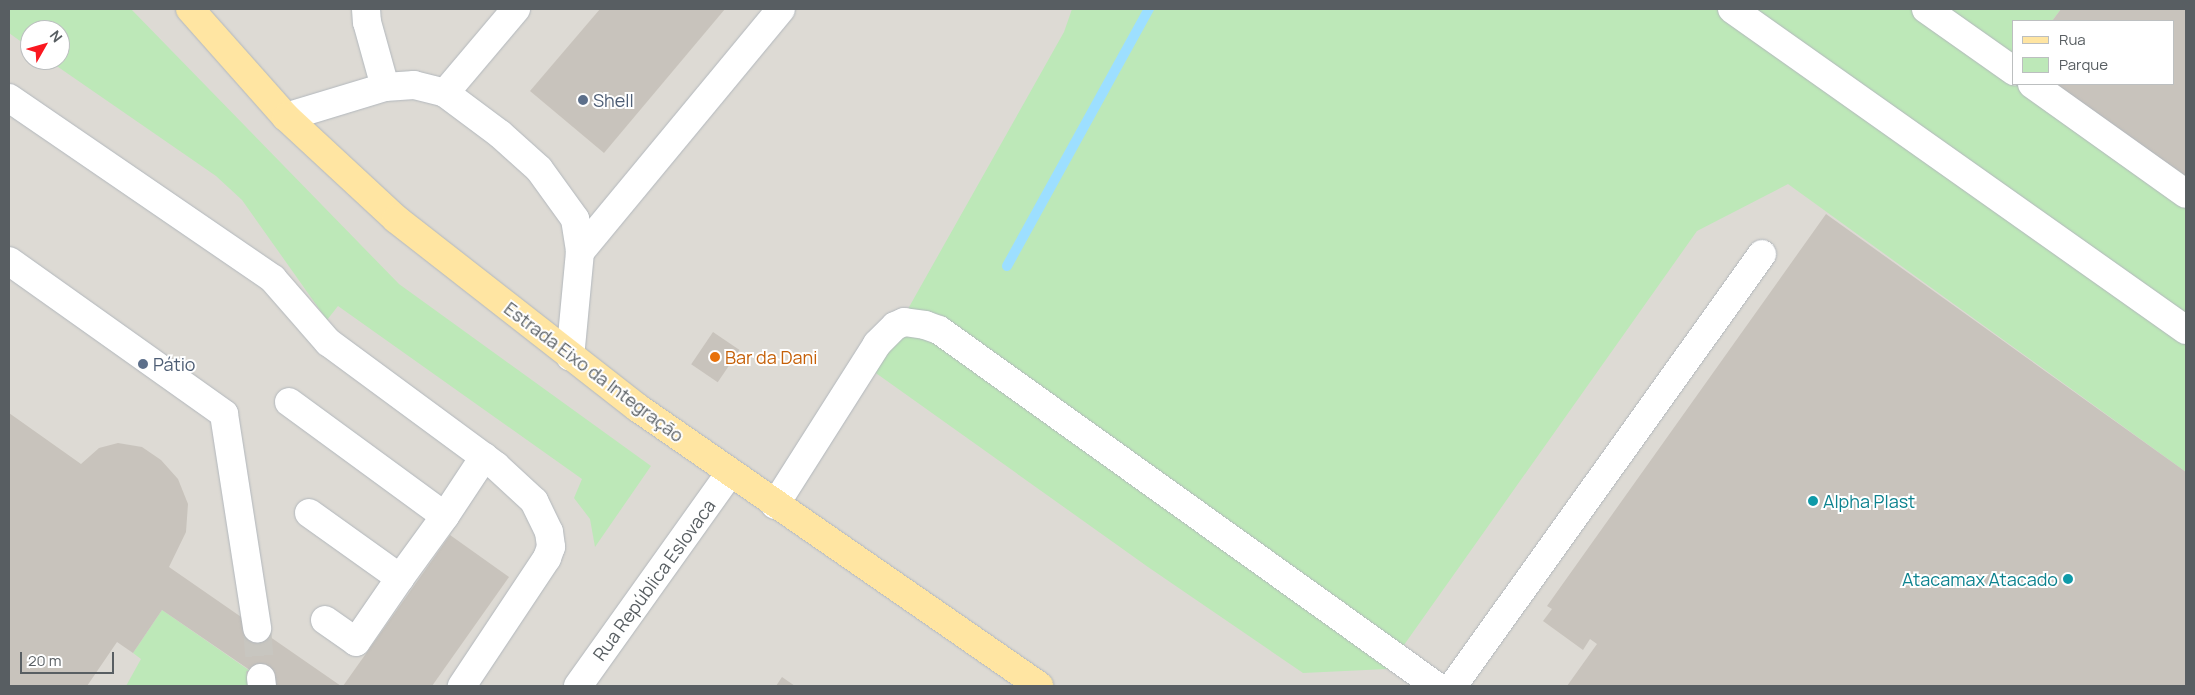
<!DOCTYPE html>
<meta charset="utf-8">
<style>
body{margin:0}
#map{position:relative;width:2195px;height:695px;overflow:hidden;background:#ede8df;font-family:Manrope,sans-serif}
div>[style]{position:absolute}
.industrial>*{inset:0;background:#dddad4}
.green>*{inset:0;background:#bde8b8}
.stream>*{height:10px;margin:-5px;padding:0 5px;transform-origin:5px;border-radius:5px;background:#9ddfff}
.building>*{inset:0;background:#c8c3bc;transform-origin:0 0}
.minor-tunnel>*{height:28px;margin-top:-14px;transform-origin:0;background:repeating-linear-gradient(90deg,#c8c6c0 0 28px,transparent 0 42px)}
.roads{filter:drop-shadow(0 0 1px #b2b7bc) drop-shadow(0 0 1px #b2b7bc)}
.minor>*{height:28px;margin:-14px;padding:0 14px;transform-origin:14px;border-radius:14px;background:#fff}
.major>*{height:28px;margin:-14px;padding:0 14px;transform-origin:14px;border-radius:14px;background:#ffe5a2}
.dots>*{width:14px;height:14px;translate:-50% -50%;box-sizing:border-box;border:2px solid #fff;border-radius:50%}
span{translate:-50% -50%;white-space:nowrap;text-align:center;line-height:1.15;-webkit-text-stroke:4px #fff;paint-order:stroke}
.service-label{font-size:18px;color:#4e5e75}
.left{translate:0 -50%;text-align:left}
.food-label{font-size:18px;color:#c56008}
.street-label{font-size:18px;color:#585e62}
.culture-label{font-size:18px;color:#0d838f}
.right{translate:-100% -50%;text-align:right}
.frame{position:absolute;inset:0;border:10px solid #585e62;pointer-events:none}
.legend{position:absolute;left:2012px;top:20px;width:162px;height:65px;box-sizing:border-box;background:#fff;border:1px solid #bcbfc0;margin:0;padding:6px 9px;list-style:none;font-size:15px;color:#585e62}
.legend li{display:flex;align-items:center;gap:10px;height:25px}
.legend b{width:25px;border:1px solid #bcbfc0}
.north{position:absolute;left:20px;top:20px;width:50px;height:50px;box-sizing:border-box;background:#fff;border:1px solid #bcbfc0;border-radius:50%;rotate:52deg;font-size:14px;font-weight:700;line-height:20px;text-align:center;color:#585e62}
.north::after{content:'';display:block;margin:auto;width:18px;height:22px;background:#fa1820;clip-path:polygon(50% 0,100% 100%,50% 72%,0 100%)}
.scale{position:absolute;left:20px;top:652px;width:94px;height:22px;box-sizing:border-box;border:2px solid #585e62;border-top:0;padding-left:6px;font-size:15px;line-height:18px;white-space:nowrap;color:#585e62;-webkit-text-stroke:4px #fff;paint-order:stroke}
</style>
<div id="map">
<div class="industrial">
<div style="clip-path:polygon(evenodd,9px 9px,2186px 9px,2186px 686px,9px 686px,9px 9px,2014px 21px,2174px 21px,2174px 84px,2014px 84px,2014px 21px,9px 9px,30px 30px,60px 30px,60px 60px,30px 60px,30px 30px)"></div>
</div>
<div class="green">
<div style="clip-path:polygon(9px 9px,131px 9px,399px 284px,651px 466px,595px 547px,590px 519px,574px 498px,582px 479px,338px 306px,327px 320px,242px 200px,216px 176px,48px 60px,60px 60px,60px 30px,30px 30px,30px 48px,9px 33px)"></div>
<div style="clip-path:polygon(1072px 9px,2061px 9px,2052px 21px,2014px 21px,2014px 84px,2048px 84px,2186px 176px,2186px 472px,1788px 184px,1697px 231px,1387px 669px,1303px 673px,1148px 567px,873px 371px,1064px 32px)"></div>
<div style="clip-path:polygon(162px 610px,253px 673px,253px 686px,126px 686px,141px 659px,133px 653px)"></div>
</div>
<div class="stream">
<div style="left:1007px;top:266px;width:294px;rotate:-61.1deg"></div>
</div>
<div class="building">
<div style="clip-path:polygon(600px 9px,725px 9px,604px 153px,530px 91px)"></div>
<div style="clip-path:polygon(2061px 9px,2186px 9px,2186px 176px,2048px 84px,2174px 84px,2174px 21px,2052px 21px)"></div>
<div style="clip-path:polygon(1826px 214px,2186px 472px,2186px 686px,1567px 686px,1597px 644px,1590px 639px,1583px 650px,1543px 621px,1552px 609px,1547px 606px)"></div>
<div style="left:713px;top:332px;width:32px;height:39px;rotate:34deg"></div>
<div style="clip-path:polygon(9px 413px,81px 464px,99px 448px,118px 443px,142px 447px,161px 460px,178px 479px,188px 504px,186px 532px,169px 567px,341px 686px,273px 686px,162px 610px,133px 653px,117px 642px,87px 686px,9px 686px)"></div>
<div style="clip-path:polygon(450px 535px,509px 577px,432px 686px,343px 686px)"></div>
<div style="clip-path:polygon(782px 677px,795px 686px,776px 686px)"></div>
</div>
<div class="minor-tunnel">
<div style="left:257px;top:628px;width:50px;rotate:85.4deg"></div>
</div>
<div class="roads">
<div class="minor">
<div style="left:366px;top:9px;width:13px;rotate:86deg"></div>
<div style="left:367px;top:22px;width:67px;rotate:74.5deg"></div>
<div style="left:1732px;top:9px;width:556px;rotate:35.26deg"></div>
<div style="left:1926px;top:9px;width:108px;rotate:35.2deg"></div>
<div style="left:2032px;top:84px;width:189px;rotate:35.5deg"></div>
<div style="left:445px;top:93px;width:110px;rotate:-49.8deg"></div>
<div style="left:9px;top:98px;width:320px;rotate:34.4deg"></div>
<div style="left:273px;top:279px;width:84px;rotate:48.9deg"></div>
<div style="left:328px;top:342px;width:209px;rotate:36.4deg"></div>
<div style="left:496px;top:466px;width:52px;rotate:42.6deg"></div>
<div style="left:534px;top:501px;width:34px;rotate:64deg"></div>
<div style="left:549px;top:532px;width:15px;rotate:82deg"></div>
<div style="left:551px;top:547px;width:12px;rotate:110deg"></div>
<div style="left:547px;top:558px;width:154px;rotate:123.6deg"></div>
<div style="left:286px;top:117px;width:103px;rotate:-16.9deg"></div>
<div style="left:385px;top:87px;width:29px;rotate:-4deg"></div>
<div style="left:414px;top:85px;width:32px;rotate:14deg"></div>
<div style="left:445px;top:93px;width:69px;rotate:36.7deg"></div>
<div style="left:500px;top:134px;width:52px;rotate:41.9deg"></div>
<div style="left:539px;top:169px;width:62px;rotate:54.2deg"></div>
<div style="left:575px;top:219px;width:33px;rotate:81deg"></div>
<div style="left:580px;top:252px;width:105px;rotate:95.4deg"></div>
<div style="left:580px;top:252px;width:315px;rotate:-50.4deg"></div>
<div style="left:9px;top:261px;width:264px;rotate:35.4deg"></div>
<div style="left:224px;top:414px;width:217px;rotate:81.2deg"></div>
<div style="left:289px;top:402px;width:193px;rotate:36.2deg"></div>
<div style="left:445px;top:516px;width:71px;rotate:-56.5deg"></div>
<div style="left:775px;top:505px;width:191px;rotate:-57.6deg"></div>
<div style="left:877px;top:344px;width:25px;rotate:-45deg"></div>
<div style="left:895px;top:326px;width:10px;rotate:-24deg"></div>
<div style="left:904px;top:322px;width:21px;rotate:8deg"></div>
<div style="left:925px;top:325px;width:15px;rotate:20deg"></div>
<div style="left:939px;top:330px;width:611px;rotate:35.61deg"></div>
<div style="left:309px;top:513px;width:112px;rotate:35.5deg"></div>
<div style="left:400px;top:578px;width:77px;rotate:-54deg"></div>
<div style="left:325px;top:620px;width:38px;rotate:35deg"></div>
<div style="left:356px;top:642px;width:78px;rotate:-55.5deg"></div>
<div style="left:261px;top:678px;width:8px;rotate:83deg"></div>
<div style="left:578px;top:686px;width:262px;rotate:-54.5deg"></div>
<div style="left:1453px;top:686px;width:531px;rotate:-54.42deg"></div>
</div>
<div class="major">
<div style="left:190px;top:9px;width:144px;rotate:48.4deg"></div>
<div style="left:286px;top:117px;width:150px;rotate:42.8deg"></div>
<div style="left:396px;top:219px;width:307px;rotate:38deg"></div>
<div style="left:638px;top:408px;width:488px;rotate:34.7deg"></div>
</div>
</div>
<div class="dots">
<div style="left:583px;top:100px;background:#5c6f8a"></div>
<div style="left:715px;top:357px;background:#e8710a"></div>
<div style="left:143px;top:364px;background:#5c6f8a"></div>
<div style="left:1813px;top:501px;background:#0f9aa8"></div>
<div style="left:2068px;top:579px;background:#0f9aa8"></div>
</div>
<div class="service-label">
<span class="left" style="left:593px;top:100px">Shell</span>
<span class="left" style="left:153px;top:364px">Pátio</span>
</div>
<div class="food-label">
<span class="left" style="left:725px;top:357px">Bar da Dani</span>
</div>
<div class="street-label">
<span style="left:594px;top:372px;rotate:37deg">Estrada Eixo da Integração</span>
<span style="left:654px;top:580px;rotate:-54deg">Rua República Eslovaca</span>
</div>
<div class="culture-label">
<span class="left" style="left:1823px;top:501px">Alpha Plast</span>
<span class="right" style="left:2058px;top:579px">Atacamax Atacado</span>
</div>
<div class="frame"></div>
<ul class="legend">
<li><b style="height:6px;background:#ffe5a2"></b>Rua</li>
<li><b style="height:14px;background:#bde8b8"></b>Parque</li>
</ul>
<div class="north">N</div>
<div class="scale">20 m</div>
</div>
